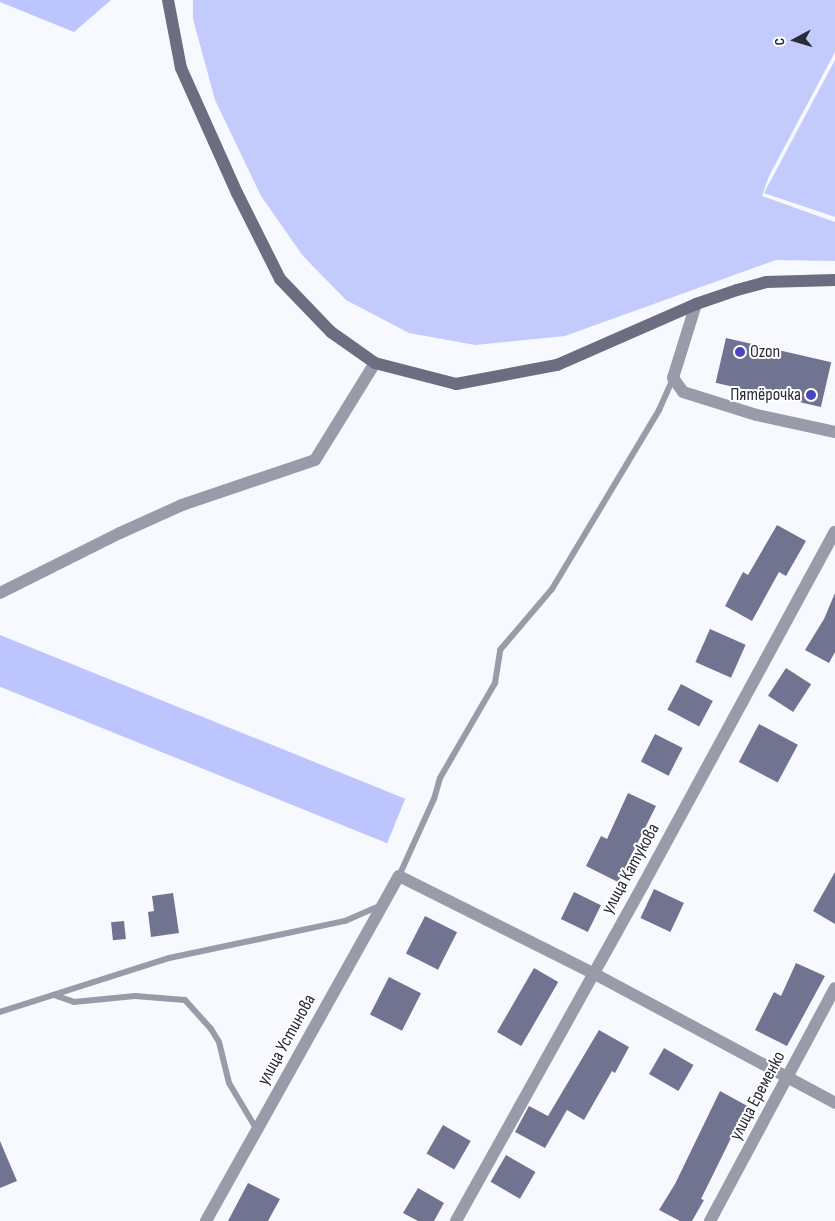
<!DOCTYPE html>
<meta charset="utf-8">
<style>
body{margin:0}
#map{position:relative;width:835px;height:1221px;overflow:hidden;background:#f7f9ff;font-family:"Sofia Sans Condensed",sans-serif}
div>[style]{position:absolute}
.green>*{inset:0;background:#c2cbfc}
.forest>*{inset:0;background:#bcc5fd;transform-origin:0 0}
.building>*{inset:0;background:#707490;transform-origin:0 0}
.lane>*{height:6px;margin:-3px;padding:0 3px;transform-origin:3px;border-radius:3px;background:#989ba8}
.street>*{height:12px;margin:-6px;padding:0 6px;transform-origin:6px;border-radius:6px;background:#989ba8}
.secondary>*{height:12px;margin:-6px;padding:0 6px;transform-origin:6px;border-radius:6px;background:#6b6e81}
.dots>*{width:14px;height:14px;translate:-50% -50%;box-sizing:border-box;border:2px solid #fff;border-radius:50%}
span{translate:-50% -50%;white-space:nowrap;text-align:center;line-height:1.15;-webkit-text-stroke:4px #fff;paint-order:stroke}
.poi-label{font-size:18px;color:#292b37}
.left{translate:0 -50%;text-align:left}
.right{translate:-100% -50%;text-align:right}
.street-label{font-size:18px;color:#292b37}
.north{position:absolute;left:770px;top:15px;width:50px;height:50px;-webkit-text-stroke:4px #fff;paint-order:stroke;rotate:264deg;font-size:14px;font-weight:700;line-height:20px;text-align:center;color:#292b37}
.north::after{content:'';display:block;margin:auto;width:18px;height:22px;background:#292b37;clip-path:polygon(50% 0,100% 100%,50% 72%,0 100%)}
</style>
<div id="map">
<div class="green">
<div style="clip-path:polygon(193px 0,835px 0,835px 52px,769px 176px,762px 196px,835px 222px,835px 261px,776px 260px,565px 336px,475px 345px,409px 333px,346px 300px,303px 256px,261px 196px,215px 100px,193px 19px)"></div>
<div style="clip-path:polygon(835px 60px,835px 217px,764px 193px)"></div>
</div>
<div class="forest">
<div style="clip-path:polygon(0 0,111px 0,74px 32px,0 2px)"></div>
<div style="left:0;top:635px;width:437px;height:48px;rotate:22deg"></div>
</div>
<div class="building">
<div style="left:726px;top:338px;width:108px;height:46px;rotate:13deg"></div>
<div style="clip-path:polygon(777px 525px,806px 541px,786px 576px,779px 572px,752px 621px,725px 606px,743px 572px,748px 575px)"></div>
<div style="clip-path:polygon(835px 593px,835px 652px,829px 663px,805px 650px,824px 619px)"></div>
<div style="left:710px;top:629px;width:39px;height:36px;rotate:24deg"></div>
<div style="left:786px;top:668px;width:30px;height:33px;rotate:33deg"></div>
<div style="left:681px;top:684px;width:36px;height:29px;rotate:28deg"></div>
<div style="left:759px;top:724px;width:44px;height:43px;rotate:28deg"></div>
<div style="left:655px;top:734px;width:31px;height:31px;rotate:27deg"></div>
<div style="clip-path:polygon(628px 793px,656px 806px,618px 882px,586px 866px,601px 836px,607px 839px)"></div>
<div style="clip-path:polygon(835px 872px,835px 924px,813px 911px)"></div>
<div style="left:654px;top:889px;width:33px;height:32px;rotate:25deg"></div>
<div style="left:574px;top:892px;width:30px;height:30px;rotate:26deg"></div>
<div style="clip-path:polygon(173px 893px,179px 933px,151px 937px,148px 912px,154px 911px,152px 896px)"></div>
<div style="left:425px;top:916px;width:36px;height:42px;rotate:27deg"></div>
<div style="left:124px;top:921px;width:18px;height:13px;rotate:84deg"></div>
<div style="clip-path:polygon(796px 963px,825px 976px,787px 1046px,755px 1030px,774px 992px,781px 996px)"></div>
<div style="left:534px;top:968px;width:28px;height:74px;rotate:30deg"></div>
<div style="left:389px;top:977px;width:36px;height:42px;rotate:27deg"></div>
<div style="clip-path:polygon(599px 1030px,629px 1047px,615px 1073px,612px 1071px,584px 1120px,567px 1110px,545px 1148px,515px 1132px,529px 1106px,548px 1116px)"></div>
<div style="left:664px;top:1048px;width:34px;height:30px;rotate:30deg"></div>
<div style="clip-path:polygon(720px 1091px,751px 1108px,736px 1134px,734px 1132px,701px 1199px,704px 1200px,692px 1221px,680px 1221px,659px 1210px,675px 1184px)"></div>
<div style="left:443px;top:1125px;width:32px;height:33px;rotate:30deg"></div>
<div style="clip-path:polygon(0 1141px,17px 1181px,0 1188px)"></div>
<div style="left:506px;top:1155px;width:34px;height:31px;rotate:30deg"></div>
<div style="clip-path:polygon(248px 1183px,280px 1199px,268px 1221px,228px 1221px)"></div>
<div style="clip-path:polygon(418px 1188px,444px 1203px,434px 1221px,418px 1221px,403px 1213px)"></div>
</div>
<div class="lane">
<div style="left:399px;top:876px;width:85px;rotate:-65.6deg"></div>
<div style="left:434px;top:799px;width:22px;rotate:-74deg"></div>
<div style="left:440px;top:778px;width:110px;rotate:-59.9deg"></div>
<div style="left:495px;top:683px;width:33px;rotate:-81deg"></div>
<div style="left:500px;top:650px;width:80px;rotate:-49.6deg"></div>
<div style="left:552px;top:589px;width:209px;rotate:-59.1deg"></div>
<div style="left:659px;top:410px;width:35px;rotate:-66deg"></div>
<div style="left:54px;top:995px;width:21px;rotate:19deg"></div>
<div style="left:74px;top:1002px;width:61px;rotate:-5.6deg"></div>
<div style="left:135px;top:996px;width:50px;rotate:4.6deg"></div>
<div style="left:185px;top:1000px;width:39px;rotate:48deg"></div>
<div style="left:211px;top:1029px;width:15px;rotate:58deg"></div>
<div style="left:219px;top:1042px;width:42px;rotate:76.3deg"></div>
<div style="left:229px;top:1083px;width:55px;rotate:59.2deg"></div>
<div style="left:0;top:1012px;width:177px;rotate:-17.7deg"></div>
<div style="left:169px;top:958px;width:180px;rotate:-11.9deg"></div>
<div style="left:345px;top:921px;width:40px;rotate:-23.4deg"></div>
</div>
<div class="street">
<div style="left:696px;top:304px;width:77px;rotate:107.3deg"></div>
<div style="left:673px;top:378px;width:17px;rotate:54deg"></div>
<div style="left:683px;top:392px;width:77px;rotate:17.3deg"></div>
<div style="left:757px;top:415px;width:80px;rotate:12.3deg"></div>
<div style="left:0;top:593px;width:134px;rotate:-26.6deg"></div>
<div style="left:120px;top:533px;width:68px;rotate:-24.3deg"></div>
<div style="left:182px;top:505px;width:140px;rotate:-18.7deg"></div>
<div style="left:315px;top:460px;width:114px;rotate:-58.3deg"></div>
<div style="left:206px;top:1221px;width:395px;rotate:-60.8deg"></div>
<div style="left:399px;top:876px;width:217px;rotate:26.6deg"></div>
<div style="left:593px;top:973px;width:275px;rotate:28.2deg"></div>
<div style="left:456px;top:1221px;width:385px;rotate:-60.9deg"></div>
<div style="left:643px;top:885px;width:402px;rotate:-61.5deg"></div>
<div style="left:710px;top:1221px;width:264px;rotate:-61.8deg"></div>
</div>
<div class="secondary">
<div style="left:168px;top:0;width:69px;rotate:79.2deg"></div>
<div style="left:181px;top:68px;width:137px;rotate:65.9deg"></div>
<div style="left:237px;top:193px;width:96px;rotate:63.4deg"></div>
<div style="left:280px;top:279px;width:74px;rotate:46.1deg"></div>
<div style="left:331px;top:332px;width:54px;rotate:35.2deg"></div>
<div style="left:375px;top:363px;width:84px;rotate:14.5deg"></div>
<div style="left:456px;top:384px;width:103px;rotate:-10.7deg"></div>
<div style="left:557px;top:365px;width:152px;rotate:-23.7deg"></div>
<div style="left:696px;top:304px;width:43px;rotate:-18.9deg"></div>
<div style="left:737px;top:290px;width:30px;rotate:-15deg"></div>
<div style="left:766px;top:282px;width:69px;rotate:-1.7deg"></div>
</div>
<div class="dots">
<div style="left:740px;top:352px;background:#4846bc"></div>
<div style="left:811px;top:395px;background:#4846bc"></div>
</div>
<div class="poi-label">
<span class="left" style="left:750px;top:352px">Ozon</span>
<span class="right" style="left:801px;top:395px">Пятёрочка</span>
</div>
<div class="street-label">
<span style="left:631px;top:869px;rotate:-61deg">улица Катукова</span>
<span style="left:287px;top:1040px;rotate:-61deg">улица Устинова</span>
<span style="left:758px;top:1096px;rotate:-62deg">улица Еременко</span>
</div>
<div class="north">С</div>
</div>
